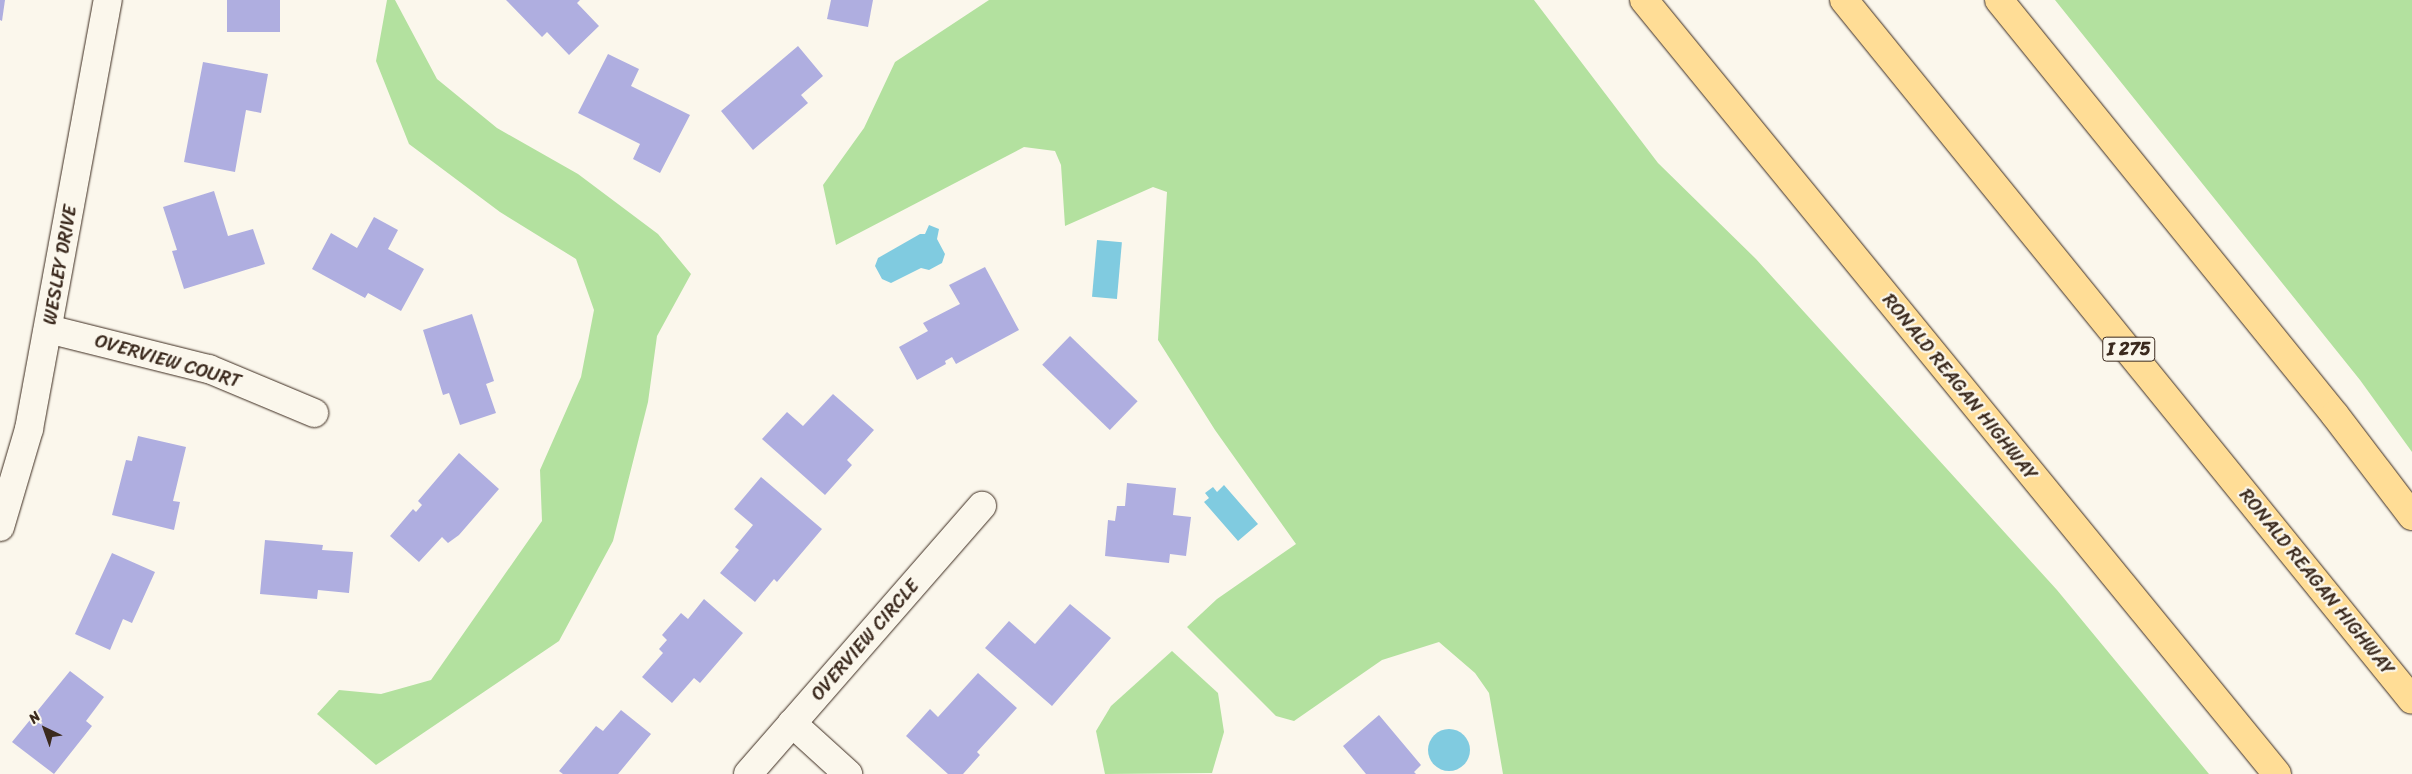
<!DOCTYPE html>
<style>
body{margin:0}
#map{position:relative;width:2412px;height:774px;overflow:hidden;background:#fbf7ec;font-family:Sriracha,sans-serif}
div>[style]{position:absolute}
.green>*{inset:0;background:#b3e19f}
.water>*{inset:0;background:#80cbe0;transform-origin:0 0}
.round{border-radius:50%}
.building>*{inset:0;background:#afaee0;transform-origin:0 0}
.roads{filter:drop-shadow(0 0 1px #3b2a1e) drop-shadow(0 0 1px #3b2a1e)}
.street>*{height:28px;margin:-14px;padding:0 14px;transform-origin:14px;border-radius:14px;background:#fbf7ec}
.highway>*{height:28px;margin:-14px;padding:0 14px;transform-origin:14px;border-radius:14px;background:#ffdd96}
span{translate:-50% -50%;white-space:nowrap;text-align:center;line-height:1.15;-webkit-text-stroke:4.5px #fbf7ec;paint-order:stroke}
.shield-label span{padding:1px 4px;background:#fbf7ec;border:1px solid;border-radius:4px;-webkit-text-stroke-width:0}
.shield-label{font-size:18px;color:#3b2a1e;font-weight:700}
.street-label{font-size:19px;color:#3b2a1e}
.north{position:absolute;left:20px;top:704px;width:50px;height:50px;-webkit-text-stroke:4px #fbf7ec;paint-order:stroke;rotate:318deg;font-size:14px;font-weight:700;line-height:20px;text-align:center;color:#3b2a1e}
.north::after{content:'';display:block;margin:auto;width:18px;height:22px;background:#3b2a1e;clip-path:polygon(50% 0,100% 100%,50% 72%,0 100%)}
</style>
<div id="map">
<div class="green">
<div style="clip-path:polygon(387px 0,395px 0,437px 79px,497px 128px,578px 174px,658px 234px,691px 274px,657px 336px,648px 402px,613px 541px,559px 641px,376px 765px,317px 714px,339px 690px,381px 694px,431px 680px,542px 521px,540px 470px,581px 377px,594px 310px,576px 259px,500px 212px,409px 144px,376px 61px)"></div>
<div style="clip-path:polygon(989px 0,1534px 0,1658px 163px,1756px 259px,2057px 590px,2209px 774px,1503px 774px,1489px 693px,1475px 673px,1439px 642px,1382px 660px,1294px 721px,1276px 716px,1187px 627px,1217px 599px,1296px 544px,1215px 430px,1158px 340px,1167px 192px,1153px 187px,1065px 226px,1061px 165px,1055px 151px,1024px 147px,836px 245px,823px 185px,864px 128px,895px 62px)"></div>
<div style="clip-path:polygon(2055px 0,2412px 0,2412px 452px,2360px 380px)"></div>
<div style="clip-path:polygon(1172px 651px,1218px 693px,1224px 732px,1212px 773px,1105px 774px,1096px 731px,1111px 706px)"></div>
</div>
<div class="water">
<div style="clip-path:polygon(929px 225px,939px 229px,937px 239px,945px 254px,942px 263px,929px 270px,921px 268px,891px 283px,882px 279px,875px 266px,878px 258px,920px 234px,925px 234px)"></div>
<div style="left:1097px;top:240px;width:25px;height:57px;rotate:5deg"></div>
<div style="clip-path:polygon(1224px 485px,1258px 524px,1238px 541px,1204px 502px,1209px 498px,1205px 493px,1213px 487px,1217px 492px)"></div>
<div class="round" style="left:1428px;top:729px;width:42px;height:42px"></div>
</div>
<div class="building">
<div style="clip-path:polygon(0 0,5px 0,2px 21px,0 20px)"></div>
<div style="left:227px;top:0;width:53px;height:32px"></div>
<div style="clip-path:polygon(506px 0,580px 0,577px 3px,599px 26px,569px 55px,547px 32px,542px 37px)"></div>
<div style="clip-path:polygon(831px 0,873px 0,868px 27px,827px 19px)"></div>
<div style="clip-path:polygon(798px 46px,823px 76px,801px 95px,808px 103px,753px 150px,721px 111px)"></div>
<div style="clip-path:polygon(608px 54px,639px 69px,631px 86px,690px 115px,660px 173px,633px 159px,640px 144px,578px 113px)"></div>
<div style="clip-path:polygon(203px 62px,268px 74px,261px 113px,246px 110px,235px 172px,184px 162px)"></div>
<div style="clip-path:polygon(214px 191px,228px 236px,253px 229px,265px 264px,184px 289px,172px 251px,177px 250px,163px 207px)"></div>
<div style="clip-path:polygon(374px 217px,398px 230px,388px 249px,424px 269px,401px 311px,368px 293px,365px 298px,312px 269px,331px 233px,357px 248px)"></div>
<div style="clip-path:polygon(985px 267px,1019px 330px,956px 364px,952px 357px,945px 361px,946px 364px,917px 380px,899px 347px,928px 331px,923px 323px,960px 304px,949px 285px)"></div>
<div style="clip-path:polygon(472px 314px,494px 381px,486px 384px,496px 413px,460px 425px,449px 393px,443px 395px,423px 330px)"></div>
<div style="left:1070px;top:336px;width:94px;height:40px;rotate:44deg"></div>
<div style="clip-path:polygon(833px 394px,874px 430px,847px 460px,852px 465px,825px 495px,762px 439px,787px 412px,803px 426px)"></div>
<div style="clip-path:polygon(138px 436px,186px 447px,173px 501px,180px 502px,174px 530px,112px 515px,126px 460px,132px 461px)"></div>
<div style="clip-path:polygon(459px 453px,499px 489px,459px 535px,448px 543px,442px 537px,419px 562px,390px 536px,413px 509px,416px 512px,422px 505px,418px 501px)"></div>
<div style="clip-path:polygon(761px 477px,822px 529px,777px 582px,774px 579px,755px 602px,720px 573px,739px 550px,735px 547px,753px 525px,734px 509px)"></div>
<div style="clip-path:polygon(1127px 483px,1176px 488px,1173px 515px,1191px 517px,1186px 556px,1170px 554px,1169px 563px,1105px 556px,1108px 520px,1115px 521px,1117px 506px,1125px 506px)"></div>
<div style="clip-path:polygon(265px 540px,323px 545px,322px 550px,353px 552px,349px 593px,318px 590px,317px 599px,260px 594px)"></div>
<div style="clip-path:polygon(112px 553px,155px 572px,132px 623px,123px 619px,110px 650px,75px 634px)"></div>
<div style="clip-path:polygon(704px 599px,743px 633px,700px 683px,694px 678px,672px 703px,642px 677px,663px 653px,659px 649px,667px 640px,662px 635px,681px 613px,688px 619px)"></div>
<div style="clip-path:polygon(1070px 604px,1111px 638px,1052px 706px,985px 648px,1009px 621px,1035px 644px)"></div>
<div style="clip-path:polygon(70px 671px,104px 697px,86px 721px,92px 726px,54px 774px,12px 742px)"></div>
<div style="clip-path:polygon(978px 673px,1017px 708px,977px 752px,980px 755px,963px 774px,948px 774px,906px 736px,930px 709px,938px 717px)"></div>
<div style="clip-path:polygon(621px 710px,651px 734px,618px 774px,563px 774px,559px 771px,596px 726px,603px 731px)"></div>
<div style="clip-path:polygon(1379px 715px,1421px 765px,1414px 772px,1416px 774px,1366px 774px,1343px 746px)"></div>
</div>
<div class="roads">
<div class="street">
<div style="left:48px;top:329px;width:166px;rotate:14deg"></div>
<div style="left:209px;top:369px;width:114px;rotate:22.7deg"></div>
<div style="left:0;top:527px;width:102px;rotate:-73.5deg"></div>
<div style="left:29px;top:429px;width:436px;rotate:-79.6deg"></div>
<div style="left:792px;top:723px;width:76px;rotate:42.3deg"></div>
<div style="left:748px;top:774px;width:356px;rotate:-48.9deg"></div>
</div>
<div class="highway">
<div style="left:1644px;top:0;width:1000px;rotate:50.72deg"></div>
<div style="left:1844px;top:0;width:901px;rotate:50.94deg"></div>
<div style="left:1999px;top:0;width:534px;rotate:51.01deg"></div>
<div style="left:2335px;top:415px;width:127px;rotate:52.7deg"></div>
</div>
</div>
<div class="shield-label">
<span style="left:2129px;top:349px">I 275</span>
</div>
<div class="street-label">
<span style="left:60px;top:265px;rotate:-80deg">WESLEY DRIVE</span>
<span style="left:168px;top:361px;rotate:16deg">OVERVIEW COURT</span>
<span style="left:1960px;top:387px;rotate:51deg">RONALD REAGAN HIGHWAY</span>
<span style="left:2317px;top:582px;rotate:51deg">RONALD REAGAN HIGHWAY</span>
<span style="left:865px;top:640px;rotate:-49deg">OVERVIEW CIRCLE</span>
</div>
<div class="north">N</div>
</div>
